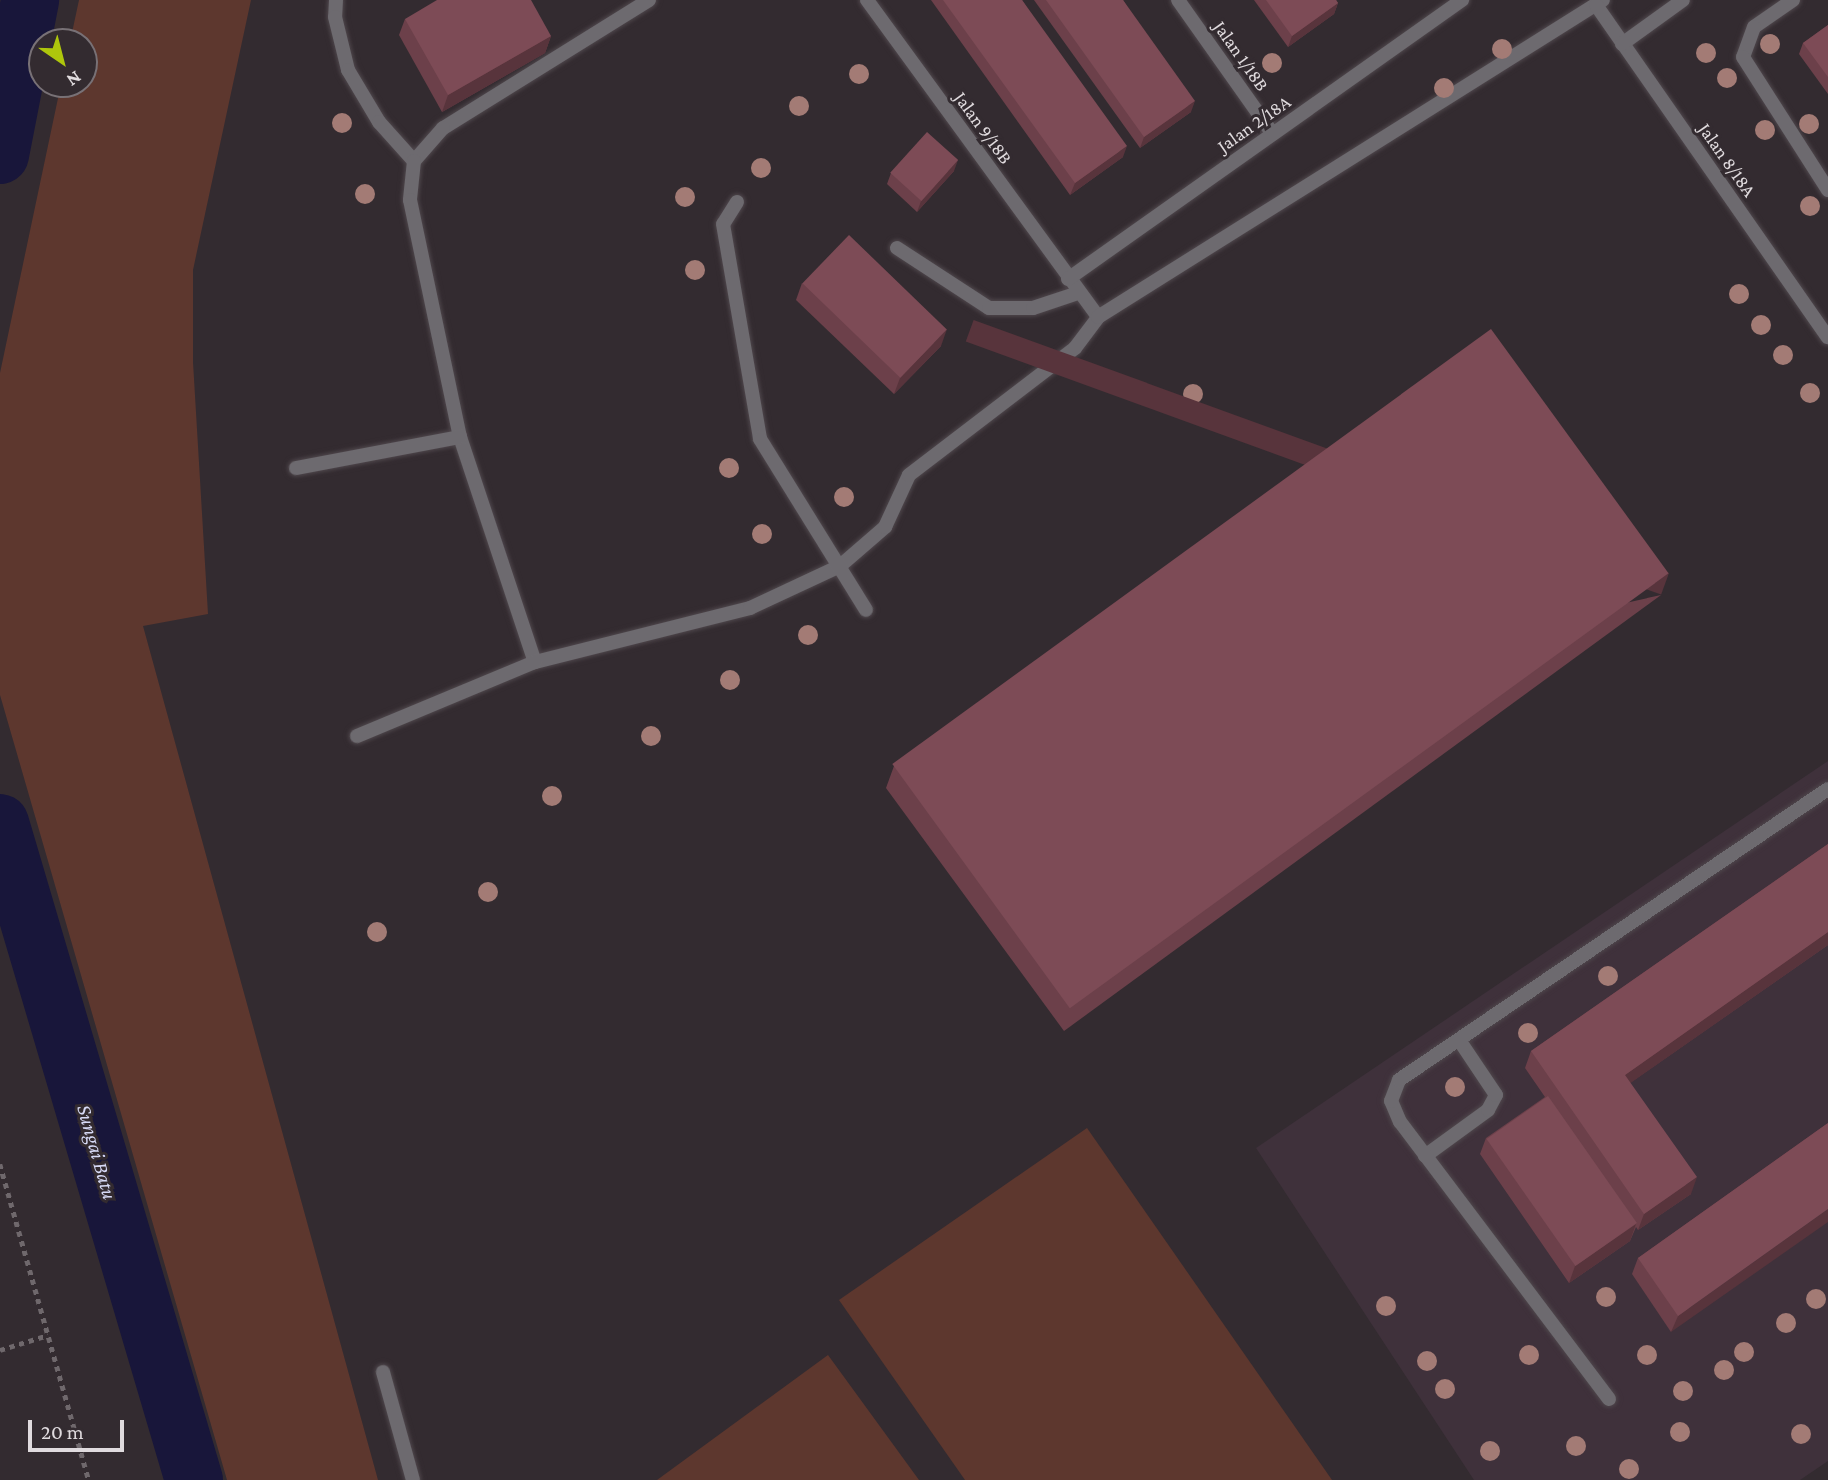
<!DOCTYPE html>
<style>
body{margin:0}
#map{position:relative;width:1828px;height:1480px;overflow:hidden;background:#332b30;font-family:"Crimson Pro",serif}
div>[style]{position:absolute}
.built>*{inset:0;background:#3f313b}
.green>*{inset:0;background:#5d372e}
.river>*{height:58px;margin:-29px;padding:0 29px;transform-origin:29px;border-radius:29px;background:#18163a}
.path>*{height:4.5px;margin-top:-2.25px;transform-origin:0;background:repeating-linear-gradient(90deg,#6f686c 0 5px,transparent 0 10px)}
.roads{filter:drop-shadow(0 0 2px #4f474c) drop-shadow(0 0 2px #4f474c)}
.lane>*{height:14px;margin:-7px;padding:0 7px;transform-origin:7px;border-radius:7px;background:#6d6a6f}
.street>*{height:14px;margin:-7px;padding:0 7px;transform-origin:7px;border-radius:7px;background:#6d6a6f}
.trees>*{width:20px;height:20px;margin:-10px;border-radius:50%;background:#a37b75}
.wall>*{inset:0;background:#6c404a}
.shaded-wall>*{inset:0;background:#58343c;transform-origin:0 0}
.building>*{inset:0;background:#7d4b56;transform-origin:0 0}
span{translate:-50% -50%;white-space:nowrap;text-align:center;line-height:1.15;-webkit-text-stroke:6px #332b30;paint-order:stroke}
.street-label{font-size:19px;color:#e0dbde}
.water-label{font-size:21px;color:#d7daf6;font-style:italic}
.north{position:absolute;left:28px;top:28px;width:70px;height:70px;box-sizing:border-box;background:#332b30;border:2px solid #787176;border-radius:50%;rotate:145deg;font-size:19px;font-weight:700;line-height:28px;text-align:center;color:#e0dbde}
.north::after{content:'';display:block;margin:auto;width:24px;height:32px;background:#aec60c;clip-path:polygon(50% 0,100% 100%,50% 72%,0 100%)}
.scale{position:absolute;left:28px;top:1420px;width:96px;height:32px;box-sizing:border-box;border:4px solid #e0dbde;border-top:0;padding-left:9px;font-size:21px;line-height:24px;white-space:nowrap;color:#e0dbde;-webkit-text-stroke:5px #332b30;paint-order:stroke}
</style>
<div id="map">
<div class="built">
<div style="clip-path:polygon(1828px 761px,1828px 1461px,1800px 1480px,1474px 1480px,1256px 1148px)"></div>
</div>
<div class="green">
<div style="clip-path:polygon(79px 0,251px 0,193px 270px,193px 362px,208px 614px,143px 626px,378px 1480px,227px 1480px,0 695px,0 373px,61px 84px,84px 84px,84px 42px,70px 42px)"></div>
<div style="clip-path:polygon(1087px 1128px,1332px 1480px,965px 1480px,839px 1300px)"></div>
<div style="clip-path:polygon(828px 1355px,919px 1480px,657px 1480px)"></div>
</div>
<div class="river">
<div style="left:0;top:155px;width:158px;rotate:-79deg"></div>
<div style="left:0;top:823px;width:685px;rotate:73.55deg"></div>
</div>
<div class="path">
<div style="left:0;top:1164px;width:328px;rotate:74.3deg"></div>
<div style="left:0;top:1350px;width:50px;rotate:-17.4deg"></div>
</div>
<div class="roads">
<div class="lane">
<div style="left:336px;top:0;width:17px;rotate:93deg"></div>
<div style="left:335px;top:17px;width:55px;rotate:76.2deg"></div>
<div style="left:348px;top:70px;width:61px;rotate:59.2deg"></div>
<div style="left:379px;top:122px;width:52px;rotate:48.1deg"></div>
<div style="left:649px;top:0;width:243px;rotate:148.1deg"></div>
<div style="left:443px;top:128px;width:44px;rotate:131.3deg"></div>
<div style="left:414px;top:161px;width:39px;rotate:96deg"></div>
<div style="left:410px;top:200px;width:242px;rotate:78.1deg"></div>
<div style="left:460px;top:437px;width:237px;rotate:71.6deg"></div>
<div style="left:535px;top:662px;width:222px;rotate:-14.1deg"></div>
<div style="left:750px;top:608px;width:99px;rotate:-25deg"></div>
<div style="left:840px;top:566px;width:60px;rotate:-40.9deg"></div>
<div style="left:885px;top:527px;width:57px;rotate:-65.2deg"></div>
<div style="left:909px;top:475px;width:209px;rotate:-37.4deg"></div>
<div style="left:1075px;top:348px;width:39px;rotate:-53deg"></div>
<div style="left:737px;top:202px;width:26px;rotate:122deg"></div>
<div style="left:723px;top:224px;width:218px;rotate:80.2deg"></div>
<div style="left:760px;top:439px;width:201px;rotate:58.2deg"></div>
<div style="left:897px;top:248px;width:110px;rotate:33.1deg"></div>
<div style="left:989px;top:308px;width:44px"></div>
<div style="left:1033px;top:308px;width:47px;rotate:-18.4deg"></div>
<div style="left:296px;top:468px;width:167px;rotate:-10.7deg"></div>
<div style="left:357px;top:736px;width:193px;rotate:-22.6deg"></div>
<div style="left:1425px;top:1156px;width:78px;rotate:-36.1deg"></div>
<div style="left:1488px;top:1110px;width:17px;rotate:-62deg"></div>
<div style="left:1496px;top:1095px;width:66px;rotate:-123.9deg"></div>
<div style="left:383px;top:1372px;width:112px;rotate:74.5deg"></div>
<div style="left:1609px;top:1399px;width:347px;rotate:-127deg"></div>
<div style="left:1400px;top:1122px;width:23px;rotate:-113deg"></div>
<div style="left:1391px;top:1101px;width:22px;rotate:-69deg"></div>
<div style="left:1399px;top:1080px;width:518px;rotate:-34.15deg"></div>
</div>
<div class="street">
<div style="left:867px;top:0;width:392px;rotate:53.9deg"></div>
<div style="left:1098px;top:317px;width:596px;rotate:-32.12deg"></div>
<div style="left:1178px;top:0;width:164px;rotate:54.7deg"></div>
<div style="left:1793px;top:0;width:47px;rotate:145.3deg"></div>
<div style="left:1754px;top:27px;width:32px;rotate:110deg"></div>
<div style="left:1743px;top:57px;width:158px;rotate:57.4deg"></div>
<div style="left:1596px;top:5px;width:405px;rotate:55.1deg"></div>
<div style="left:1622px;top:44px;width:75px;rotate:-35.8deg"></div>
<div style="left:1068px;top:279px;width:483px;rotate:-35.3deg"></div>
</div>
</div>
<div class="trees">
<div style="left:1770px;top:44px"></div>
<div style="left:1502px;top:49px"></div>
<div style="left:1706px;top:53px"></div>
<div style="left:1272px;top:63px"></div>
<div style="left:859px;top:74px"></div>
<div style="left:1727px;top:78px"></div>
<div style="left:1444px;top:88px"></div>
<div style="left:799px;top:106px"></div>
<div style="left:342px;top:123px"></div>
<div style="left:1809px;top:124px"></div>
<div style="left:1765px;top:130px"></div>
<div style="left:761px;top:168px"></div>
<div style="left:365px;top:194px"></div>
<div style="left:685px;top:197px"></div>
<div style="left:1810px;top:206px"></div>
<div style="left:695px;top:270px"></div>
<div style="left:1739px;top:294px"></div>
<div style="left:1761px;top:325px"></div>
<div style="left:1783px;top:355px"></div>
<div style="left:1810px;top:393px"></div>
<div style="left:1193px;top:394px"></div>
<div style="left:729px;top:468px"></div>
<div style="left:844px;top:497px"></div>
<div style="left:762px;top:534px"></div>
<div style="left:808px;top:635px"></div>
<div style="left:730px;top:680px"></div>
<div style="left:651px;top:736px"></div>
<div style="left:552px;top:796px"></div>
<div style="left:488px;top:892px"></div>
<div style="left:377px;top:932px"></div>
<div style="left:1608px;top:976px"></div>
<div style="left:1528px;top:1033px"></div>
<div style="left:1455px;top:1087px"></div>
<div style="left:1606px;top:1297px"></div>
<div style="left:1816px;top:1299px"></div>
<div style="left:1386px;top:1306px"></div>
<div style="left:1786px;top:1323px"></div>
<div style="left:1744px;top:1352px"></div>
<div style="left:1529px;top:1355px"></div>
<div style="left:1647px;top:1355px"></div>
<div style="left:1427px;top:1361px"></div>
<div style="left:1724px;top:1370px"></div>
<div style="left:1445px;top:1389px"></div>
<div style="left:1683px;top:1391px"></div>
<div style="left:1680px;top:1432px"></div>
<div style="left:1801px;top:1434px"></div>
<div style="left:1576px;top:1446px"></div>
<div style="left:1490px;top:1451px"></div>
<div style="left:1629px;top:1469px"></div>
</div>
<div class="wall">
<div style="clip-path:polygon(931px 0,1022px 0,1123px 157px,1070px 195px)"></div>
<div style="clip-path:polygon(1034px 0,1123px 0,1191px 112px,1140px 148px)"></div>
<div style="clip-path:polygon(1254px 0,1336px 0,1338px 3px,1334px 14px,1288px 47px)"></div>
<div style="clip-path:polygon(405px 19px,551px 36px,545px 53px,442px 112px,399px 35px)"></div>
<div style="clip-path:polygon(1828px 25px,1828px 94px,1799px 54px,1803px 43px)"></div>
<div style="clip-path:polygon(954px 171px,917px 212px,887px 184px,891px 173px)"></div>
<div style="clip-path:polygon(802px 283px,941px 346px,894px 394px,796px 300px)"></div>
<div style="clip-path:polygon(1661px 595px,1064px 1031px,886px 788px,894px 766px)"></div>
<div style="clip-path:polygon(1828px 844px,1828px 945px,1630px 1083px,1691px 1194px,1638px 1230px,1636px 1227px,1630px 1241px,1569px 1283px,1480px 1154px,1486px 1138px,1545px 1097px,1525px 1068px,1531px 1051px)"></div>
<div style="clip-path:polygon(1828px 1123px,1671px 1332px,1632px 1274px,1638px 1258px)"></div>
</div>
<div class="shaded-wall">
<div style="clip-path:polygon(1338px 3px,1334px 14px,1288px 47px,1292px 36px)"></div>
<div style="clip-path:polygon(551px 36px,545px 53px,442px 112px,448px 95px)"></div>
<div style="clip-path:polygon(1195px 101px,1191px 112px,1140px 148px,1144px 137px)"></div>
<div style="clip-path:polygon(1127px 146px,1123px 157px,1070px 195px,1075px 183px)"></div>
<div style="clip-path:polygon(958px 160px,954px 171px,917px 212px,921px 201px)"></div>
<div style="clip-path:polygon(947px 329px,941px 346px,894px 394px,900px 378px)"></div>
<div style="left:1669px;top:573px;width:23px;height:740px;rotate:110deg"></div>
<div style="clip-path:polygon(1828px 932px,1828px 945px,1619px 1091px,1625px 1075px)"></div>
<div style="clip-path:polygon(1697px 1177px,1691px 1194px,1638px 1230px,1644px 1214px)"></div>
<div style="clip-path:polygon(1828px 1209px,1828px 1222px,1671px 1332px,1678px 1316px)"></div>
<div style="clip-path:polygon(1636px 1224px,1630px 1241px,1569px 1283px,1575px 1266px)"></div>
</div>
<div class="building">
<div style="clip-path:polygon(437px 0,531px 0,551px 36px,448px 95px,405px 19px)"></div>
<div style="clip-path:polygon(943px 0,1022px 0,1127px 146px,1075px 183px)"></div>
<div style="clip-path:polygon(1046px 0,1123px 0,1195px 101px,1144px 137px)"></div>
<div style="clip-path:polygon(1266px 0,1336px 0,1338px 3px,1292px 36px)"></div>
<div style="clip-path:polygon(1828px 25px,1828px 77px,1803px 43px)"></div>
<div style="left:927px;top:132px;width:42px;height:55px;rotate:42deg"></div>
<div style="left:849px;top:235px;width:136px;height:67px;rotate:44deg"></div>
<div style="left:1491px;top:329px;width:302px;height:740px;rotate:54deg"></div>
<div style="clip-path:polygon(1828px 844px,1828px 932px,1625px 1075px,1697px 1177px,1644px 1214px,1531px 1051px)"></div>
<div style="left:1548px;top:1096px;width:155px;height:75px;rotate:55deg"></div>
<div style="clip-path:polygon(1828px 1123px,1828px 1209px,1678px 1316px,1638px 1258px)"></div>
</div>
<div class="street-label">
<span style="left:1241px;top:56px;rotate:55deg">Jalan 1/18B</span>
<span style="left:1254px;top:124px;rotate:-35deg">Jalan 2/18A</span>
<span style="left:983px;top:128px;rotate:54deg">Jalan 9/18B</span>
<span style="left:1727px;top:160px;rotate:55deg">Jalan 8/18A</span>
</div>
<div class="water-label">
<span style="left:97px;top:1152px;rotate:74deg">Sungai Batu</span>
</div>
<div class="north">N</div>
<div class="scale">20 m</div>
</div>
